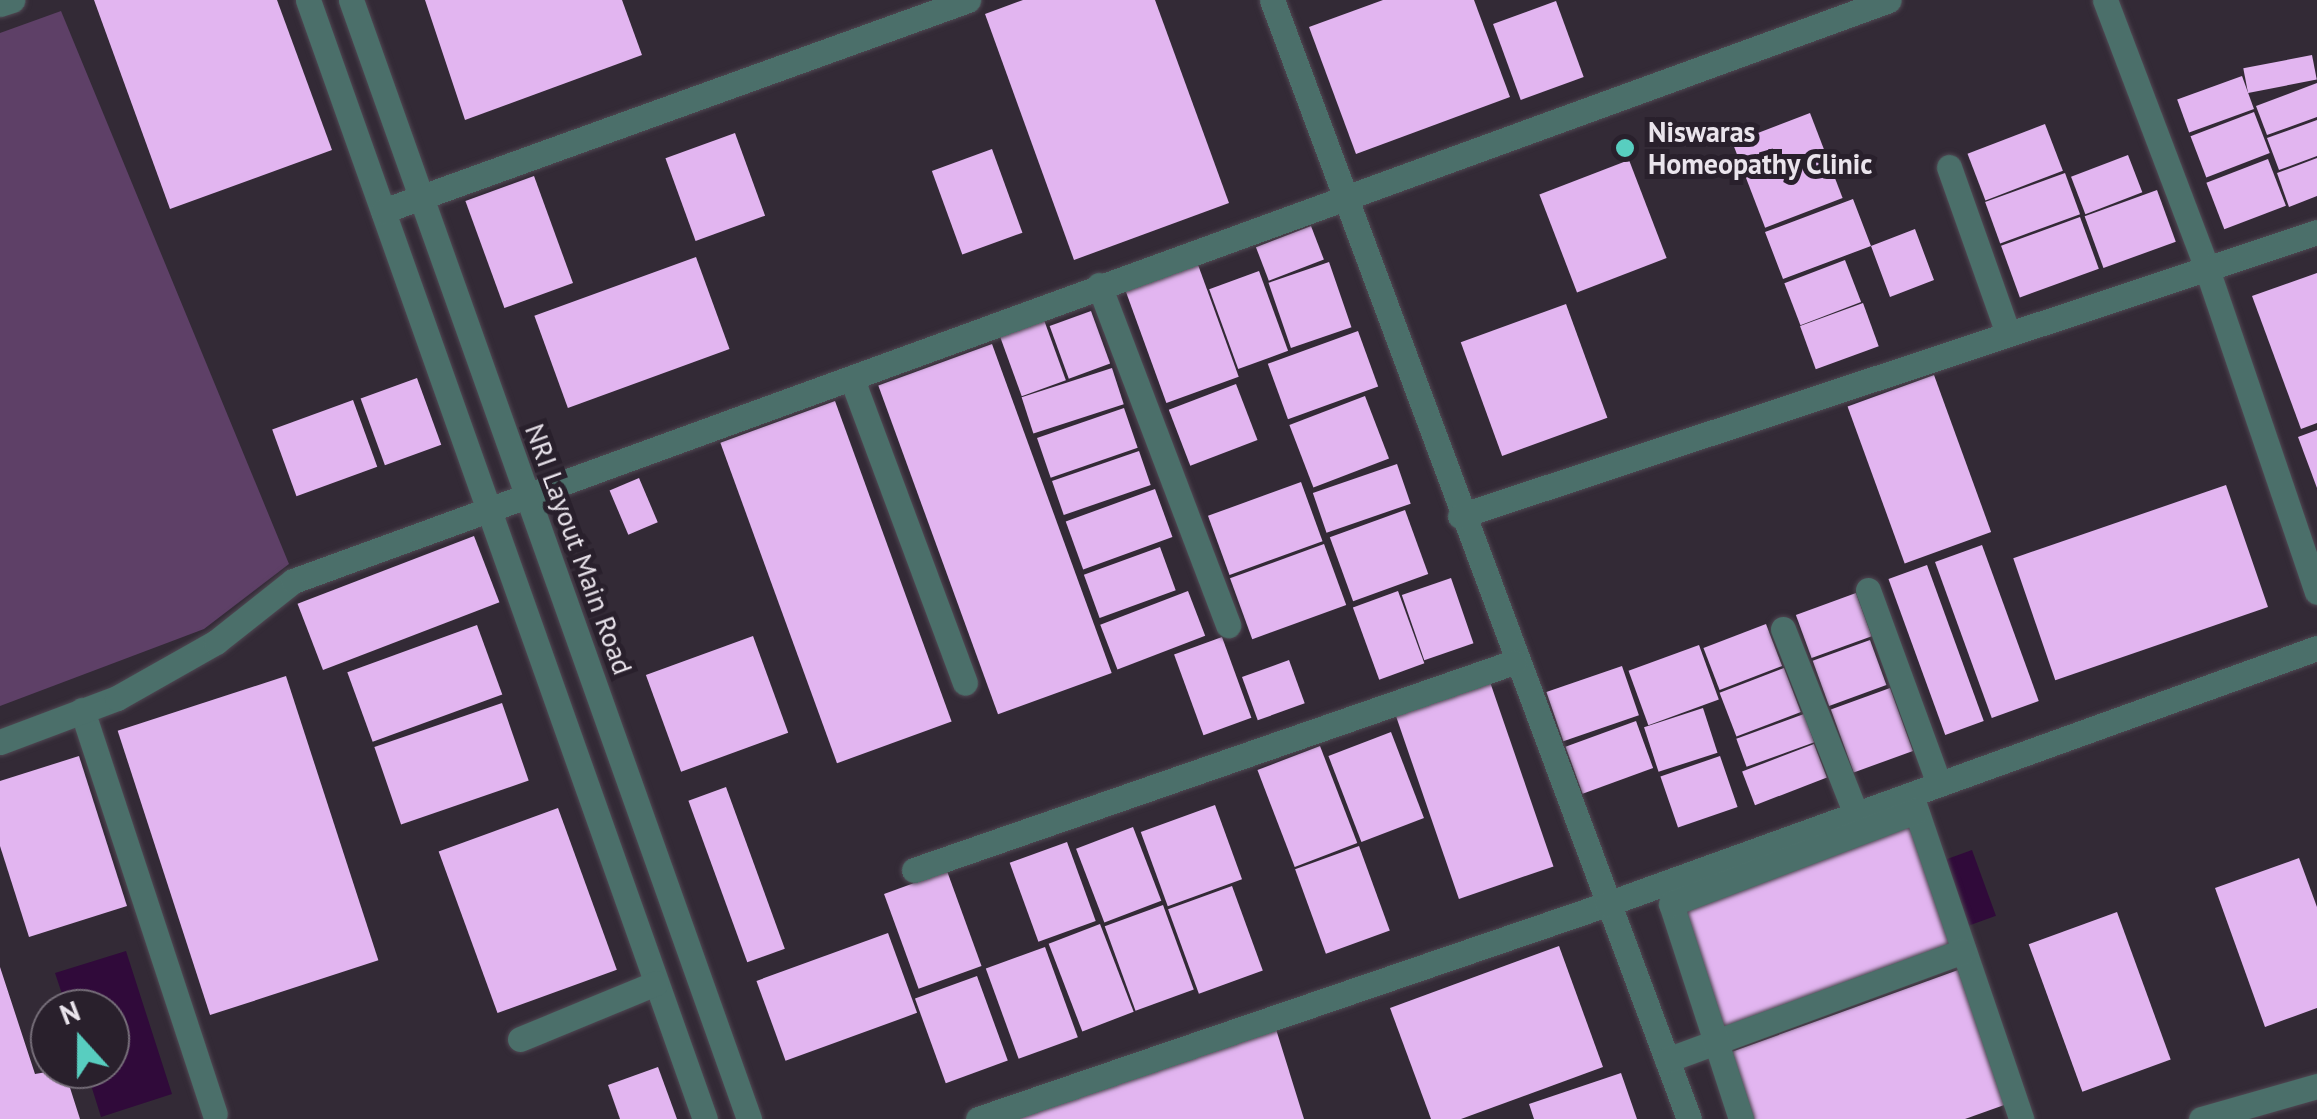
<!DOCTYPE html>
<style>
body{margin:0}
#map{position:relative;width:2317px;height:1119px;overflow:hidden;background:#332a36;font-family:"PT Sans",sans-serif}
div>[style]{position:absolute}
.green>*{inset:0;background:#5e4067}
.water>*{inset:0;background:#300a3a;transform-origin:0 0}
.building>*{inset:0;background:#e2b5f0;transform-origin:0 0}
.roads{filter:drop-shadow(0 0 2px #504853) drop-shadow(0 0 2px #504853)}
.minor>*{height:25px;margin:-12.5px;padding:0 12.5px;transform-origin:12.5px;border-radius:12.5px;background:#4b6f6a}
.dots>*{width:28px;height:28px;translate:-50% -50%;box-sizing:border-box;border:5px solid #29202c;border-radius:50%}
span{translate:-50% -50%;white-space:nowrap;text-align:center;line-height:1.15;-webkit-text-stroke:10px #29202c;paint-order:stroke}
.poi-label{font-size:28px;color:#eae4ec;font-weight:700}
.left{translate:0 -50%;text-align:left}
.street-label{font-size:28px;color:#eae4ec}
.north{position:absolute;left:30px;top:989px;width:100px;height:100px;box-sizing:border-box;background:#29202c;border:2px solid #766e79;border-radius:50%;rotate:339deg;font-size:28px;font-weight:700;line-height:40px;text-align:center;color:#eae4ec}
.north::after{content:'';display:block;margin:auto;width:35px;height:45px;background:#58cec0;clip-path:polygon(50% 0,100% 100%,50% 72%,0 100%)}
</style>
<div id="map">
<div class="green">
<div style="clip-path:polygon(61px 11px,289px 564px,204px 629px,0 706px,0 33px)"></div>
</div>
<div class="water">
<div style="left:1972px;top:850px;width:70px;height:38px;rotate:70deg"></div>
<div style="clip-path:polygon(126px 951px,172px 1094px,101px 1117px,86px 1069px,110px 1069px,110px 1009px,67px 1009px,55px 973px)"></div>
</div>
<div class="building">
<div style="clip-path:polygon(94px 0,277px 0,332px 150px,170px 209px)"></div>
<div style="clip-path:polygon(425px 0,622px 0,642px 55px,465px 120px)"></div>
<div style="clip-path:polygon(1023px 0,1155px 0,1229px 203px,1074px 260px,985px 14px)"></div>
<div style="clip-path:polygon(1383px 0,1474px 0,1510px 97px,1356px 154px,1309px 27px)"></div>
<div style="left:1556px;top:1px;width:81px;height:67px;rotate:70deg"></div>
<div style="left:2312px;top:55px;width:25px;height:70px;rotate:79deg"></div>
<div style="left:2242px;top:76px;width:35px;height:69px;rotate:70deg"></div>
<div style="clip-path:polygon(2317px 83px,2317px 117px,2267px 135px,2256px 106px)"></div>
<div style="left:2254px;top:112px;width:44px;height:68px;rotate:69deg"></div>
<div style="left:1810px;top:113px;width:91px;height:83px;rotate:69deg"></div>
<div style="clip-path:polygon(2317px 120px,2317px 156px,2279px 170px,2267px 138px)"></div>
<div style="left:2045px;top:124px;width:50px;height:83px;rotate:69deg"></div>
<div style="left:735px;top:133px;width:88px;height:74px;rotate:70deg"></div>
<div style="left:992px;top:149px;width:89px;height:64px;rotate:70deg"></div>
<div style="left:2128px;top:155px;width:40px;height:61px;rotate:69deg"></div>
<div style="clip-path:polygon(2317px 158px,2317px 196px,2289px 207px,2277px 173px)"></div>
<div style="left:2268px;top:159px;width:50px;height:66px;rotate:69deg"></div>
<div style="left:1629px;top:160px;width:105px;height:96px;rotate:69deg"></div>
<div style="left:2065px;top:173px;width:44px;height:85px;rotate:70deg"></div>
<div style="left:534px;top:176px;width:114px;height:73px;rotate:70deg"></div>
<div style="left:2157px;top:190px;width:55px;height:77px;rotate:70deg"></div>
<div style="clip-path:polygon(1853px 199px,1871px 246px,1915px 229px,1934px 280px,1890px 297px,1871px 246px,1783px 279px,1765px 232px)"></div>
<div style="left:2080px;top:217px;width:55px;height:84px;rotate:70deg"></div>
<div style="left:1311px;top:226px;width:36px;height:59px;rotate:69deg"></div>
<div style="left:696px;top:257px;width:98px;height:172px;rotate:70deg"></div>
<div style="left:1845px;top:260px;width:45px;height:65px;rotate:69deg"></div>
<div style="left:1197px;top:262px;width:122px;height:77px;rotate:70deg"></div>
<div style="left:1329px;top:262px;width:69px;height:64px;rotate:71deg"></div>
<div style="left:1259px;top:271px;width:85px;height:53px;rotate:70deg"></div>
<div style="clip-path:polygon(2317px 273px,2317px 423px,2301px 429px,2252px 296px)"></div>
<div style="left:1863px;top:303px;width:46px;height:67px;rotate:70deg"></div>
<div style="left:1566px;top:304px;width:121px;height:112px;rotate:70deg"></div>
<div style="left:1091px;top:311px;width:56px;height:44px;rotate:70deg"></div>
<div style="left:1044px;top:320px;width:64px;height:47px;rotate:70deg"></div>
<div style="left:1358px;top:331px;width:59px;height:96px;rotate:70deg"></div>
<div style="left:992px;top:344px;width:350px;height:121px;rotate:70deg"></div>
<div style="left:1112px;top:368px;width:38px;height:95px;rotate:72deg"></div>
<div style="left:1934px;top:375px;width:167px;height:92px;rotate:70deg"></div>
<div style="left:417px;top:378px;width:71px;height:60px;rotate:70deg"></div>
<div style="left:1236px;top:384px;width:60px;height:72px;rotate:69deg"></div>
<div style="left:1365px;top:396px;width:67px;height:81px;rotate:69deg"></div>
<div style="left:353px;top:400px;width:71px;height:86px;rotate:70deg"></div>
<div style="left:835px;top:401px;width:341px;height:122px;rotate:70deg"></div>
<div style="left:1124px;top:408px;width:42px;height:92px;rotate:71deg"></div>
<div style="clip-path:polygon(2317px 430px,2317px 488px,2298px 437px)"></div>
<div style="left:1139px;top:451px;width:36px;height:92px;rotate:71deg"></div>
<div style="left:1397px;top:464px;width:42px;height:89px;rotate:71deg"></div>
<div style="left:639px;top:478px;width:48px;height:32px;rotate:67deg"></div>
<div style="left:1301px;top:482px;width:63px;height:99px;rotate:70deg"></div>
<div style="left:2226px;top:485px;width:129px;height:225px;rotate:71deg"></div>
<div style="left:1155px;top:489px;width:51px;height:95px;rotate:70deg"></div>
<div style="left:1405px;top:510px;width:68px;height:80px;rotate:70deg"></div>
<div style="left:474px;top:536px;width:71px;height:189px;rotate:69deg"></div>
<div style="left:1324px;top:544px;width:65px;height:100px;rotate:70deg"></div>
<div style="left:1982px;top:545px;width:166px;height:50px;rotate:70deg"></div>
<div style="left:1160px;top:547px;width:46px;height:81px;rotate:70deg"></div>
<div style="left:1927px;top:565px;width:166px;height:41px;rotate:70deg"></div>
<div style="left:1451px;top:578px;width:69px;height:52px;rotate:71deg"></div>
<div style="left:1188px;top:591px;width:48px;height:94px;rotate:69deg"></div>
<div style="left:1398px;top:591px;width:77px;height:48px;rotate:70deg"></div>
<div style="left:1856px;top:593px;width:46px;height:64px;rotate:70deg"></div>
<div style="left:1766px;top:624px;width:45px;height:67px;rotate:69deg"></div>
<div style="left:477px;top:625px;width:74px;height:138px;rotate:70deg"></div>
<div style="left:753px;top:636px;width:103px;height:114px;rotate:70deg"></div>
<div style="left:1222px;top:637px;width:86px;height:51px;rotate:70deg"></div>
<div style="left:1870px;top:640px;width:48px;height:61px;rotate:70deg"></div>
<div style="left:1699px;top:645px;width:58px;height:75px;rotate:70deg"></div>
<div style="left:1289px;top:660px;width:46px;height:50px;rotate:70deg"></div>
<div style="left:1622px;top:666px;width:52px;height:80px;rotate:71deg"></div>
<div style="left:1784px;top:668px;width:47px;height:69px;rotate:69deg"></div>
<div style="left:286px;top:676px;width:299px;height:177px;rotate:72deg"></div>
<div style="left:1490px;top:682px;width:195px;height:100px;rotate:71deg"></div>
<div style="left:1890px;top:688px;width:67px;height:63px;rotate:70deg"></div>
<div style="left:502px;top:703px;width:82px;height:135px;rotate:71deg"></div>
<div style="left:1703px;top:708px;width:47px;height:62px;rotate:72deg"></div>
<div style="left:1804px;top:714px;width:30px;height:72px;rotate:70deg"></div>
<div style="left:1636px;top:721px;width:50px;height:75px;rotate:70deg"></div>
<div style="left:1391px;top:732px;width:92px;height:67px;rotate:69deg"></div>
<div style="left:1814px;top:744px;width:36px;height:77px;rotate:69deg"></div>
<div style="left:1320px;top:746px;width:104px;height:67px;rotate:69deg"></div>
<div style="clip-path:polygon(79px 756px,127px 906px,29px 937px,0 846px,0 781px)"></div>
<div style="left:1720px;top:756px;width:54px;height:63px;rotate:71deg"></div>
<div style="left:726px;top:787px;width:172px;height:40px;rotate:70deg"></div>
<div style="left:1215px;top:805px;width:79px;height:79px;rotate:70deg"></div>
<div style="left:558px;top:808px;width:172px;height:127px;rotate:70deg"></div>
<div style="left:1909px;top:824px;width:129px;height:248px;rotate:70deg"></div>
<div style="left:1133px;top:827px;width:79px;height:61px;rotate:69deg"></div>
<div style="left:1067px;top:842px;width:84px;height:61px;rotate:70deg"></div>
<div style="left:1359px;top:846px;width:90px;height:68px;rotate:70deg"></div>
<div style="clip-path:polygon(2299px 858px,2317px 907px,2317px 1008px,2265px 1027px,2215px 888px)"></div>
<div style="left:947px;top:871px;width:101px;height:67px;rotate:70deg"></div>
<div style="left:1232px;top:886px;width:90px;height:68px;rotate:70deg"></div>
<div style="left:1163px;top:905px;width:90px;height:62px;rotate:70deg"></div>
<div style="left:2117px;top:912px;width:157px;height:94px;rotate:70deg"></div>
<div style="left:1100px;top:924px;width:94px;height:55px;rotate:69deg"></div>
<div style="left:888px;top:933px;width:85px;height:140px;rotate:70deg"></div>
<div style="clip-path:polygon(1559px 946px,1603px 1067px,1461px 1119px,1431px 1119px,1390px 1008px)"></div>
<div style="left:1045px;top:947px;width:96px;height:63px;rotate:70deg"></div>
<div style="clip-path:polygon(0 967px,35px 1074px,64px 1069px,80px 1119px,0 1119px)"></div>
<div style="clip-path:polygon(1958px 970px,2007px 1104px,1965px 1119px,1747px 1119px,1723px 1055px)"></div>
<div style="left:977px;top:976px;width:90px;height:66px;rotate:70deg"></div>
<div style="clip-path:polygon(1275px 1026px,1304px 1119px,1013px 1119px)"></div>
<div style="clip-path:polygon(658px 1067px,677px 1119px,620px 1119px,608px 1085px)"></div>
<div style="clip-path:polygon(1621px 1073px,1637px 1119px,1534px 1119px,1529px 1104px)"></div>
</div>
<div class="roads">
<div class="minor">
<div style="left:308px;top:0;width:1187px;rotate:70.47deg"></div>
<div style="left:351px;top:0;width:1188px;rotate:70.42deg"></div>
<div style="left:1272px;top:0;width:1194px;rotate:69.56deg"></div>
<div style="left:2105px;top:0;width:288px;rotate:69.2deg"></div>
<div style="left:2207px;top:269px;width:341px;rotate:71.2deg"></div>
<div style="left:0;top:4px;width:13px;rotate:-18deg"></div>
<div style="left:1949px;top:167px;width:177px;rotate:70.5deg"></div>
<div style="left:383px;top:211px;width:622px;rotate:-19.83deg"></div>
<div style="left:1099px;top:285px;width:364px;rotate:69.2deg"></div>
<div style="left:852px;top:379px;width:324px;rotate:69.6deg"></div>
<div style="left:1460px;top:516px;width:903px;rotate:-18.33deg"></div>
<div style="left:1868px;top:590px;width:203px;rotate:69.9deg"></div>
<div style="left:1783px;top:629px;width:193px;rotate:68.5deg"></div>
<div style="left:82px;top:710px;width:425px;rotate:71.8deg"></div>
<div style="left:0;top:742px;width:125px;rotate:-20.6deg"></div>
<div style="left:117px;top:698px;width:114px;rotate:-29.5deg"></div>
<div style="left:216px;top:642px;width:98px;rotate:-38.4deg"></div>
<div style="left:293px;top:581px;width:1698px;rotate:-20deg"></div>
<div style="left:1911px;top:795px;width:342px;rotate:71.2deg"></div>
<div style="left:914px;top:870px;width:635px;rotate:-19.12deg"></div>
<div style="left:520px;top:1039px;width:147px;rotate:-22.4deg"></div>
<div style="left:1667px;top:1060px;width:316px;rotate:-20.2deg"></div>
<div style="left:978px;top:1119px;width:665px;rotate:-18.87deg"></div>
<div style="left:1607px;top:904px;width:755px;rotate:-19.83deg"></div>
<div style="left:1741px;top:1119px;width:226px;rotate:-108deg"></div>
<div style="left:1671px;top:904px;width:262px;rotate:-20.8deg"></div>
<div style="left:2201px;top:1119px;width:121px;rotate:-15.9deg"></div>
</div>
</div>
<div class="dots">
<div style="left:1625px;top:148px;background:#58cec0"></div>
</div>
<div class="poi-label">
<span class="left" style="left:1648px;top:148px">Niswaras<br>Homeopathy Clinic</span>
</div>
<div class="street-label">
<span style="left:579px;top:549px;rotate:70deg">NRI Layout Main Road</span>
</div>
<div class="north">N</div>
</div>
